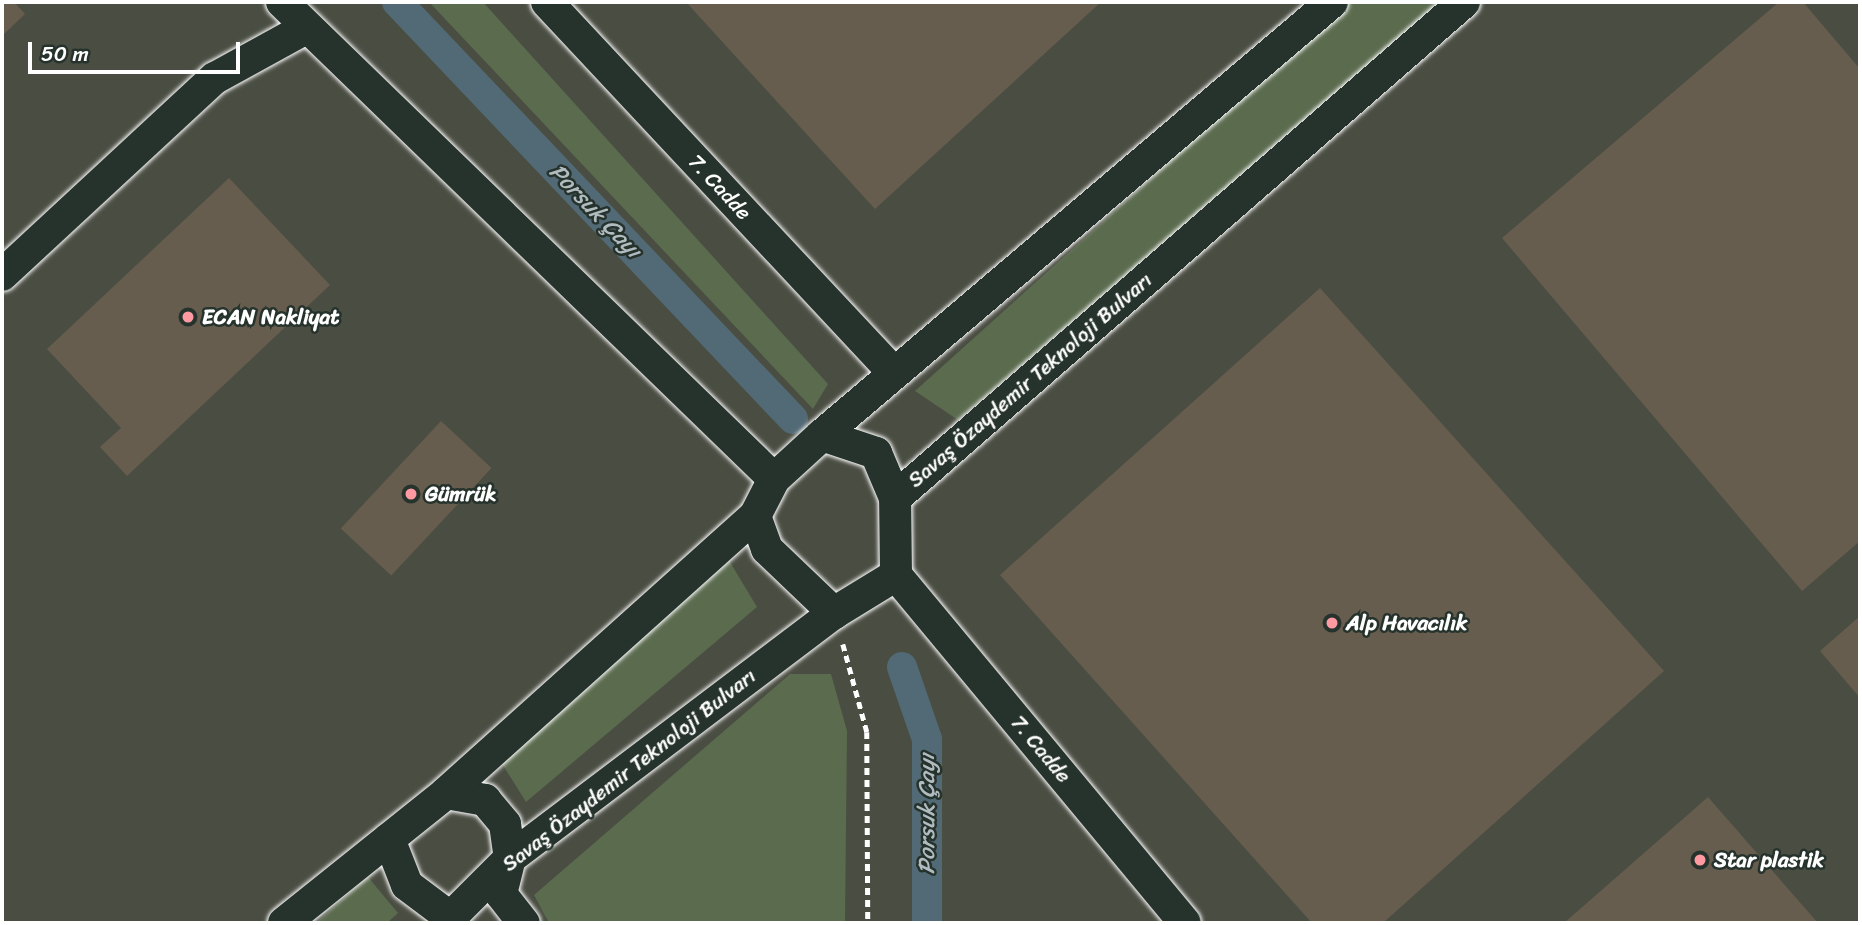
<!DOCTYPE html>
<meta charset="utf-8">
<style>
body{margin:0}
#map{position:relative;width:1862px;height:925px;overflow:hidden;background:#394037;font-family:Sriracha,sans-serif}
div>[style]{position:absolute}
.built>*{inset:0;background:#4a4d42;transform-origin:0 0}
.green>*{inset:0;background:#5b6b4e}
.canal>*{height:30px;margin:-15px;padding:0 15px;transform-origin:15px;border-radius:15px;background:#526a76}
.building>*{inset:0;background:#665d4f;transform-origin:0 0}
.path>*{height:4.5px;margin-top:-2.25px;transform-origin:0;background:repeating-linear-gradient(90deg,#fff 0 7px,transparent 0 12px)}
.roads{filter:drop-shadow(0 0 2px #fff) drop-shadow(0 0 2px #fff)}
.minor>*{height:32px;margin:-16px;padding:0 16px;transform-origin:16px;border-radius:16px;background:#26332d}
.dots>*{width:19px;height:19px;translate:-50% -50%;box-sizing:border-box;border:4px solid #26332d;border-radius:50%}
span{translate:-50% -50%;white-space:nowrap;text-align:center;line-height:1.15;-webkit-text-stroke:5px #26332d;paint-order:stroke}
.street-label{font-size:21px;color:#fff}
.poi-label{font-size:21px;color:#fff;font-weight:700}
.left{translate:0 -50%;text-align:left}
.water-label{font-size:23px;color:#b1bcc1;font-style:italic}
.frame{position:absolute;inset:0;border:4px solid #fff;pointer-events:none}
.scale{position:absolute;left:28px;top:42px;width:212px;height:32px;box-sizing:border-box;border:4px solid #fff;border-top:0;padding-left:9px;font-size:21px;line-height:24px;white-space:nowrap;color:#fff;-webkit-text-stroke:5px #26332d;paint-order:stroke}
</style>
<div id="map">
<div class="built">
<div style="left:2px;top:2px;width:1858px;height:921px"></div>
</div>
<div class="green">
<div style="clip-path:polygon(429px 2px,483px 2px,828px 384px,813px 409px)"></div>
<div style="clip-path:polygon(1347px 2px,1440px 2px,958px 420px,915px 391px)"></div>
<div style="clip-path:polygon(727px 557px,757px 607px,526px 802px,501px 762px)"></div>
<div style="clip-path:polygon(790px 674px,831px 674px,847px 731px,845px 923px,549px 923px,534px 895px)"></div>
<div style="clip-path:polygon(368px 877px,398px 913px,387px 923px,316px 923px)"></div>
</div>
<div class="canal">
<div style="left:397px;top:2px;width:575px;rotate:46.48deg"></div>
<div style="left:902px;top:667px;width:76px;rotate:70.9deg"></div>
<div style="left:927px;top:739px;width:184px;rotate:90deg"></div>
</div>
<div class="building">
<div style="clip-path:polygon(2px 2px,14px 2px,25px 14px,2px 36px)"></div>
<div style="clip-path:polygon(686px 2px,1101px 2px,875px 209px)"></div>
<div style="clip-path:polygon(1779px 2px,1803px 2px,1860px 69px,1860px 541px,1802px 591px,1502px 238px)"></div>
<div style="clip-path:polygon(229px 178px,330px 285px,127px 476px,100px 447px,121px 428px,47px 349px)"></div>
<div style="clip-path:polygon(1320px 288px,1664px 671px,1383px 923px,1312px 923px,1000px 575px)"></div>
<div style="left:441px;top:421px;width:69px;height:147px;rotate:43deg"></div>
<div style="clip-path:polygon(1860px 616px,1860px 698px,1820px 651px)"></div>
<div style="clip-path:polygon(1708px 797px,1818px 923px,1564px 923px)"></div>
</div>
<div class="path">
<div style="left:843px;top:644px;width:91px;rotate:74.7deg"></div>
<div style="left:867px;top:732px;width:191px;rotate:89.7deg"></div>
</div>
<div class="roads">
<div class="minor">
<div style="left:282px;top:2px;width:685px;rotate:44.11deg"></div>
<div style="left:547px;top:2px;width:508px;rotate:46.91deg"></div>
<div style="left:2px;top:275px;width:290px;rotate:-42.8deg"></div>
<div style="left:215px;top:78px;width:104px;rotate:-28.8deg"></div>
<div style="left:822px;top:435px;width:57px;rotate:18.4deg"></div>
<div style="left:876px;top:453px;width:49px;rotate:67.1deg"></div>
<div style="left:755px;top:516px;width:35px;rotate:70deg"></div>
<div style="left:767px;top:549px;width:93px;rotate:43.7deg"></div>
<div style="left:896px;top:575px;width:452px;rotate:50.3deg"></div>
<div style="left:446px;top:793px;width:40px;rotate:10deg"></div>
<div style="left:485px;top:800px;width:31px;rotate:50deg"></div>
<div style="left:505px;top:824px;width:34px;rotate:82deg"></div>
<div style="left:510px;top:858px;width:37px;rotate:104deg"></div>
<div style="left:501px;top:894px;width:37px;rotate:52deg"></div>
<div style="left:389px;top:839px;width:49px;rotate:68.6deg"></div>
<div style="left:407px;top:885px;width:55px;rotate:36.9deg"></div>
<div style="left:284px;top:923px;width:208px;rotate:-38.7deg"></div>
<div style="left:446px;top:793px;width:415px;rotate:-41.9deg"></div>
<div style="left:755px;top:516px;width:42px;rotate:-62.8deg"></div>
<div style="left:774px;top:479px;width:65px;rotate:-42.5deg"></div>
<div style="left:822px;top:435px;width:669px;rotate:-40.33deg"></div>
<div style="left:445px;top:923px;width:92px;rotate:-45deg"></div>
<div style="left:510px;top:858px;width:406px;rotate:-37.1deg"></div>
<div style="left:834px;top:613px;width:73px;rotate:-31.5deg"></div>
<div style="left:896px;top:575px;width:77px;rotate:-90.7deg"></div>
<div style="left:895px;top:498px;width:755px;rotate:-41.08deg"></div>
</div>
</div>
<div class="dots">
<div style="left:188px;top:317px;background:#ff9aa2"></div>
<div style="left:411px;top:494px;background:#ff9aa2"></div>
<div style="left:1332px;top:623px;background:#ff9aa2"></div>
<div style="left:1700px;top:860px;background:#ff9aa2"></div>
</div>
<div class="street-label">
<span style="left:720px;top:187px;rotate:47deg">7. Cadde</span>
<span style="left:1030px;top:380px;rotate:-41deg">Savaş Özaydemir Teknoloji Bulvarı</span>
<span style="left:1041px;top:749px;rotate:50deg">7. Cadde</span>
<span style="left:629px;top:770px;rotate:-38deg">Savaş Özaydemir Teknoloji Bulvarı</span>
</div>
<div class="poi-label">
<span class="left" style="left:202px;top:317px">ECAN Nakliyat</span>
<span class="left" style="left:425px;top:494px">Gümrük</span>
<span class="left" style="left:1346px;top:623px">Alp Havacılık</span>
<span class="left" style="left:1714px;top:860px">Star plastik</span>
</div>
<div class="water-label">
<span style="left:595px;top:211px;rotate:46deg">Porsuk Çayı</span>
<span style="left:927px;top:814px;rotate:-90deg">Porsuk Çayı</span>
</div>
<div class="frame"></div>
<div class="scale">50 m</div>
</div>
